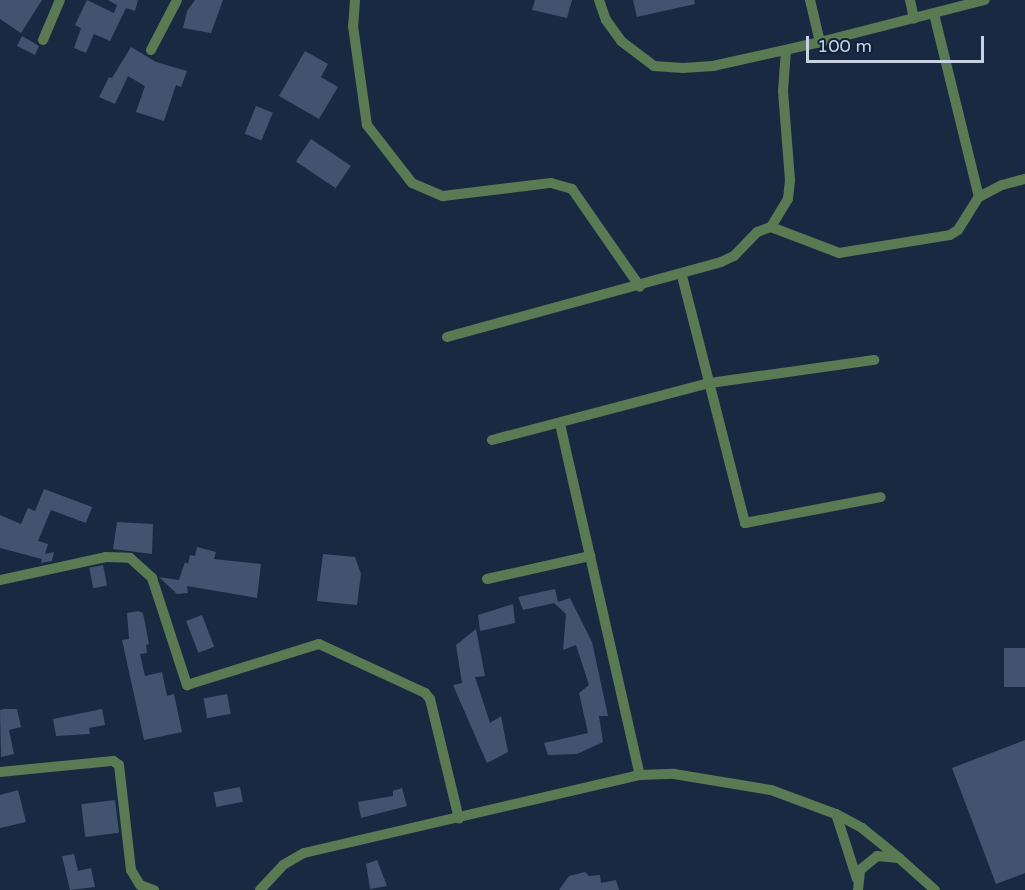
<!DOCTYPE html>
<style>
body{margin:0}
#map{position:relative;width:1025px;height:890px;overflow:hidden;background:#1a2942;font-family:"Varela Round",sans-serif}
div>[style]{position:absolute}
.building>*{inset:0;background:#42536f;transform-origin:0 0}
.street>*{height:10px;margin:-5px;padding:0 5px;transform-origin:5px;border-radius:5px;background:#597a52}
span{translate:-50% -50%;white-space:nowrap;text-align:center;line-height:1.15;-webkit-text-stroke:6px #111f38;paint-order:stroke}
.scale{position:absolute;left:806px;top:36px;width:178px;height:27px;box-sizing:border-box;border:3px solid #c8d2e3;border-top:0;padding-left:8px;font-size:18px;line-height:21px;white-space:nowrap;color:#c8d2e3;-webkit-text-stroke:4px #111f38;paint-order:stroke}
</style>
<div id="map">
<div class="building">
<div style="clip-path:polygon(0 0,42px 0,21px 33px,0 19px)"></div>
<div style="clip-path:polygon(87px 0,114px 13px,117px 5px,108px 0,138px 0,135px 11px,126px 8px,110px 41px,94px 34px,86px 53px,74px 48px,81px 28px,75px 25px)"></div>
<div style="clip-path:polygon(195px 0,223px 0,211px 33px,183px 28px,187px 11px)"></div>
<div style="clip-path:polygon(535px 0,572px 0,567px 18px,532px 10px)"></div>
<div style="clip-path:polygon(633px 0,694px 0,695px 4px,637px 17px)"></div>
<div style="clip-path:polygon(22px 36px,39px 46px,35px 55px,17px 46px)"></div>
<div style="clip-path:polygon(131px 47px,156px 62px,187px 71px,181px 87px,176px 85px,164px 121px,136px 112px,145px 86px,128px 76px,115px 104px,99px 97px,109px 77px,112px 78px)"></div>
<div style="clip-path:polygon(305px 51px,328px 64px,321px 77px,338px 87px,319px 119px,279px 96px)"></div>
<div style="left:256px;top:106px;width:18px;height:30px;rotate:22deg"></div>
<div style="left:311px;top:139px;width:48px;height:27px;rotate:34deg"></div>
<div style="clip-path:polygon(44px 489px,92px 507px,86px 523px,51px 510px,38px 541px,48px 544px,45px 554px,54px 552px,52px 561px,41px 563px,42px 559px,0 548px,0 515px,21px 524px,28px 508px,35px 511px)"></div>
<div style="clip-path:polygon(117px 522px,153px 524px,152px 554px,113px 549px)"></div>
<div style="clip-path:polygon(197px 547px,216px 552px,214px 559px,261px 564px,257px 598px,187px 586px,188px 593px,177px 594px,159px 577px,179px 580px,185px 562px,188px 564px,190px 555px,195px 556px)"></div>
<div style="clip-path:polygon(323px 554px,355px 557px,361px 574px,357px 605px,317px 601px)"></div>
<div style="left:103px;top:565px;width:21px;height:14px;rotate:79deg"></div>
<div style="clip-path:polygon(555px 589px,558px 602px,570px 598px,592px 642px,608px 716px,599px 716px,603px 742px,577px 754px,548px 755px,544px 743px,588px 733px,579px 693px,589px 685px,576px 645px,563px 650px,566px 614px,554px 603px,523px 610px,518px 597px)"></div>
<div style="clip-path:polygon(513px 604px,515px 623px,480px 631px,478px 615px)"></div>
<div style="clip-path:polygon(138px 611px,143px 613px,149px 644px,146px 645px,147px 653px,140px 654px,145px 676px,162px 672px,167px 696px,174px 694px,182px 732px,144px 740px,122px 640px,129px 639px,127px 613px)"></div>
<div style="left:202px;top:615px;width:34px;height:17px;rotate:69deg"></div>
<div style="clip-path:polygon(476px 629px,485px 676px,475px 677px,490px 723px,501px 716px,508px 752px,487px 763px,453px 685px,462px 683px,456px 645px)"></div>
<div style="left:1004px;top:648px;width:21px;height:39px"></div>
<div style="left:227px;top:694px;width:20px;height:24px;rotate:79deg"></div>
<div style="clip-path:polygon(4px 709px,17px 709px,21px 727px,9px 730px,14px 754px,1px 757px,0 710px)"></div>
<div style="clip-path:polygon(102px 709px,105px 725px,89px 728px,90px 734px,56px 736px,53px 719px)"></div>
<div style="clip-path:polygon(1025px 740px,1025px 873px,996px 884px,952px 768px)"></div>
<div style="left:240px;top:787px;width:15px;height:27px;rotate:79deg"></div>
<div style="clip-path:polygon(402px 788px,407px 806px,361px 818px,358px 802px,393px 796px,393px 791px)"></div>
<div style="clip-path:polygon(18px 790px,26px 822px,0 828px,0 795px)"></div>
<div style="left:115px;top:800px;width:33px;height:34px;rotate:83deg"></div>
<div style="clip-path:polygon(74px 854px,78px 871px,91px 868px,95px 887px,70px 890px,62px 856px)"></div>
<div style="clip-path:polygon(377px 860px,387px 886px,370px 889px,366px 864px)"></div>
<div style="clip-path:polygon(585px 872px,589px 876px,600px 875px,601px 883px,616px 880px,619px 890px,559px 890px,569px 876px)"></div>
</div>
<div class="street">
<div style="left:355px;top:0;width:26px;rotate:94deg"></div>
<div style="left:353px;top:26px;width:100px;rotate:82deg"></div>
<div style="left:367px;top:125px;width:73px;rotate:52.2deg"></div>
<div style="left:412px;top:183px;width:34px;rotate:23deg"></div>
<div style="left:443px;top:196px;width:109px;rotate:-6.9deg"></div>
<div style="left:551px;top:183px;width:22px;rotate:16deg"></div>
<div style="left:572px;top:189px;width:119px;rotate:55.2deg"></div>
<div style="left:599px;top:0;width:21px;rotate:71deg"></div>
<div style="left:606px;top:20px;width:26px;rotate:54deg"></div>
<div style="left:621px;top:41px;width:41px;rotate:37.1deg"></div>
<div style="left:654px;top:66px;width:29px;rotate:4deg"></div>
<div style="left:683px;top:68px;width:30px;rotate:-4deg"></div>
<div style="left:713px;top:66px;width:110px;rotate:-12.6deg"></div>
<div style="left:820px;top:42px;width:170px;rotate:-14.3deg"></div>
<div style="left:810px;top:0;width:43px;rotate:76.6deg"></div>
<div style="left:910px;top:0;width:19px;rotate:78deg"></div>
<div style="left:934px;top:14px;width:188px;rotate:76.2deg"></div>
<div style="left:43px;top:40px;width:43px;rotate:-67deg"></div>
<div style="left:151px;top:50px;width:56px;rotate:-62.5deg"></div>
<div style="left:771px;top:227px;width:33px;rotate:-59deg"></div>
<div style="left:788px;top:199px;width:19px;rotate:-84deg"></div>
<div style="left:790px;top:180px;width:89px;rotate:-94.5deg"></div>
<div style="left:783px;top:91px;width:41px;rotate:-85.8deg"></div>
<div style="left:682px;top:276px;width:255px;rotate:75.7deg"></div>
<div style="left:745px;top:523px;width:138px;rotate:-10.8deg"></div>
<div style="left:447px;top:337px;width:284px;rotate:-15.3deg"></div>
<div style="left:721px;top:262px;width:14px;rotate:-25deg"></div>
<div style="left:734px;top:256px;width:33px;rotate:-46deg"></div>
<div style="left:757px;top:232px;width:15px;rotate:-20deg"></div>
<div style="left:771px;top:227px;width:73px;rotate:20.9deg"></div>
<div style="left:839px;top:253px;width:112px;rotate:-9.2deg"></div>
<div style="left:950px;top:235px;width:9px;rotate:-32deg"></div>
<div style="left:958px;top:230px;width:39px;rotate:-58deg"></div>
<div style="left:979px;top:197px;width:26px;rotate:-28deg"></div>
<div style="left:1002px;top:185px;width:24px;rotate:-15deg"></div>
<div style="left:560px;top:424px;width:360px;rotate:77.2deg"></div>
<div style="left:492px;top:440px;width:225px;rotate:-14.7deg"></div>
<div style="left:710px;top:383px;width:166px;rotate:-8deg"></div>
<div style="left:487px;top:579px;width:106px;rotate:-12.6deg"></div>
<div style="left:0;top:580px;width:108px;rotate:-12.2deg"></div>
<div style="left:106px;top:557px;width:24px;rotate:2deg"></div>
<div style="left:130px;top:558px;width:30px;rotate:42deg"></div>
<div style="left:152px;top:578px;width:113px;rotate:71.9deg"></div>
<div style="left:187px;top:685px;width:138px;rotate:-17.3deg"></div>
<div style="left:319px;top:644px;width:117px;rotate:24.8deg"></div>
<div style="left:425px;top:693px;width:8px;rotate:50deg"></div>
<div style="left:430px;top:699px;width:123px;rotate:76.4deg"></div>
<div style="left:0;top:772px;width:114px;rotate:-5.6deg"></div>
<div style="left:113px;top:761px;width:7px;rotate:34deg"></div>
<div style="left:119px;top:765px;width:106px;rotate:83.5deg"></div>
<div style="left:131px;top:870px;width:17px;rotate:59deg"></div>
<div style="left:140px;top:885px;width:15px;rotate:20deg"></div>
<div style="left:836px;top:814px;width:68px;rotate:72.1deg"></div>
<div style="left:260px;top:890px;width:34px;rotate:-47deg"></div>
<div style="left:283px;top:865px;width:24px;rotate:-30deg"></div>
<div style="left:304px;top:853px;width:345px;rotate:-13.1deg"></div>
<div style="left:640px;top:775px;width:34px;rotate:-2deg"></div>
<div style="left:674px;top:774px;width:98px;rotate:9.4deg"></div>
<div style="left:771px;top:790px;width:69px;rotate:20.3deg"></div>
<div style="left:836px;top:814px;width:30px;rotate:28deg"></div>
<div style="left:862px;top:828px;width:48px;rotate:39deg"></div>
<div style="left:858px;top:890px;width:20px;rotate:-84deg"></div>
<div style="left:860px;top:870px;width:22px;rotate:-39deg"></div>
<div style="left:877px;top:856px;width:22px;rotate:5deg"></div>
<div style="left:899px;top:858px;width:48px;rotate:41.6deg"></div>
</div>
<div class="scale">100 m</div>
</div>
